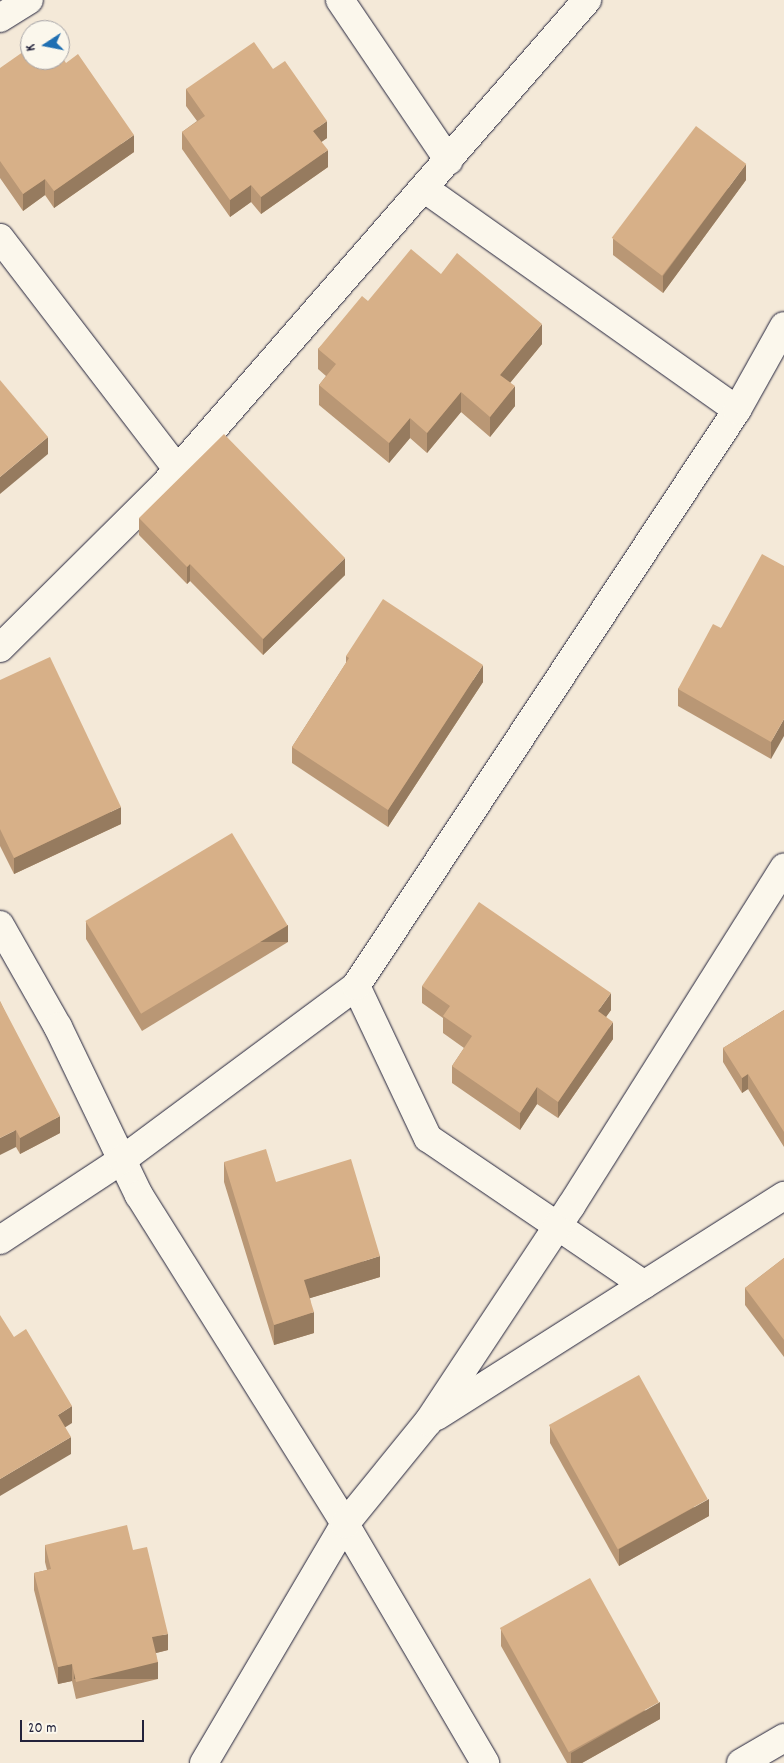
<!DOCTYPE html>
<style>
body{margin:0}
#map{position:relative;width:784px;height:1763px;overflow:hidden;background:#f4e9d8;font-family:Dekko,sans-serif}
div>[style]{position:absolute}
.roads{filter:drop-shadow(0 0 1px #22223b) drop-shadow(0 0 1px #22223b)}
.minor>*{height:28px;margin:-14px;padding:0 14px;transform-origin:14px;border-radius:14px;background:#fbf7ec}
.wall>*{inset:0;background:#b99775}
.shaded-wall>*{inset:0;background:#967b5f;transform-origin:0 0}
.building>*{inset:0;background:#d7b088;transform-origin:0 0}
span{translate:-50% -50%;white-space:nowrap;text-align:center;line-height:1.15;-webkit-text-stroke:4px #fbf7ec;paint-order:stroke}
.north{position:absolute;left:20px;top:20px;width:50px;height:50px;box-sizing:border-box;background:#fbf7ec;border:1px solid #a4a2a5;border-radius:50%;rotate:259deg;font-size:14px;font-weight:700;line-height:20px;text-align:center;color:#22223b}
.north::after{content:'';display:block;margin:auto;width:18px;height:22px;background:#1f6fb2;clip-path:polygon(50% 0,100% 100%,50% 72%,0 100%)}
.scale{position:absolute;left:20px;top:1720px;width:124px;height:22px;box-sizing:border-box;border:2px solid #22223b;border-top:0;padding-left:6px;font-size:15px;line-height:18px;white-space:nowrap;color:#22223b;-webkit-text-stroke:4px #fbf7ec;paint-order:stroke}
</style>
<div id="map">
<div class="roads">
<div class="minor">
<div style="left:340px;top:0;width:194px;rotate:55.9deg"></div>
<div style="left:0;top:18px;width:34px;rotate:-32deg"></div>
<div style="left:425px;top:189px;width:382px;rotate:35.3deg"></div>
<div style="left:0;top:238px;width:292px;rotate:52.5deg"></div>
<div style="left:0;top:648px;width:234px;rotate:-44.8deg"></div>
<div style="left:166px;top:483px;width:641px;rotate:-48.92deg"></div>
<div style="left:0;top:925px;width:117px;rotate:60.4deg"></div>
<div style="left:58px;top:1027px;width:187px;rotate:64.3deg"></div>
<div style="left:139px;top:1195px;width:388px;rotate:57.9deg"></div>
<div style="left:345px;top:1524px;width:277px;rotate:59.6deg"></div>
<div style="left:356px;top:986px;width:168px;rotate:64.7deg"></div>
<div style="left:428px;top:1138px;width:261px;rotate:34.2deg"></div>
<div style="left:0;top:1240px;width:146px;rotate:-33.3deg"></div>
<div style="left:122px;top:1160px;width:292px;rotate:-36.6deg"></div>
<div style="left:356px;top:986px;width:691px;rotate:-56.52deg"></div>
<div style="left:737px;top:410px;width:96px;rotate:-60.8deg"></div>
<div style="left:437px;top:1416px;width:411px;rotate:-32.4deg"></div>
<div style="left:204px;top:1763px;width:277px;rotate:-59.5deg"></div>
<div style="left:345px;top:1524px;width:132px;rotate:-50.9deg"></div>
<div style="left:428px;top:1422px;width:259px;rotate:-56.5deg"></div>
<div style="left:571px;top:1206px;width:400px;rotate:-57.8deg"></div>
<div style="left:741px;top:1763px;width:50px;rotate:-30.2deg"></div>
</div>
</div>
<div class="wall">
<div style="clip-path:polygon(0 68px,134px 152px,54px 208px,45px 195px,23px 211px,0 178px)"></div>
<div style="clip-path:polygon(273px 69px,327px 138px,321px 142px,328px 167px,261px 214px,251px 202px,230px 217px,182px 149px,182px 132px,197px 121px,186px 106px,186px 89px)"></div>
<div style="clip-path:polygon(746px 180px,663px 293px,613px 255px,613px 239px)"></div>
<div style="clip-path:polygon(368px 301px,542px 344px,510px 383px,515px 406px,490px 437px,461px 412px,427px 453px,410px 438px,389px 463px,319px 405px,319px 385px,326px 376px,318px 369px,318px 349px)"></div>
<div style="clip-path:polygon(139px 518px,345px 575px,263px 655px,190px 581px,187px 584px,139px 535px)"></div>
<div style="clip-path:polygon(784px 566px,771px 759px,678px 706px,678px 689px,721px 628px)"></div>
<div style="clip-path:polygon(346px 656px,483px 682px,388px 827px,292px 763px,292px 747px,346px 663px)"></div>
<div style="clip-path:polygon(0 680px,121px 824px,14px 874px,0 846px)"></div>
<div style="clip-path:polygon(86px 922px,288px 942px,142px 1031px,86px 939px)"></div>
<div style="clip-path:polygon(422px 986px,611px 1010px,606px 1017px,613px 1039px,558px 1118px,537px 1104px,520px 1130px,452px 1083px,452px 1066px,464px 1048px,443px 1033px,443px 1018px,422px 1003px)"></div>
<div style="clip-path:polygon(0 1001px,60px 1133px,20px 1154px,16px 1147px)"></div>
<div style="clip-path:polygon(784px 1010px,784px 1147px,748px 1089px,742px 1093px,723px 1062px,723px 1048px)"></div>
<div style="clip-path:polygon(224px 1162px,276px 1182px,380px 1277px,310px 1298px,314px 1333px,274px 1345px,224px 1182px)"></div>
<div style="clip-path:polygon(784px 1258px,784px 1357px,745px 1305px,745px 1288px)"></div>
<div style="clip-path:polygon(550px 1426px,709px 1516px,619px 1566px,550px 1443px)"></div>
<div style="clip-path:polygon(45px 1545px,133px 1550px,168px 1650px,156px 1653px,158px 1679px,76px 1699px,72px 1681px,58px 1684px,34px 1590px,34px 1573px,47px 1570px,45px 1562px)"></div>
<div style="clip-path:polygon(501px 1629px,660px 1719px,582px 1763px,567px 1763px,501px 1646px)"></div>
</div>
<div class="shaded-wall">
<div style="clip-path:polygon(327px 121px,327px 138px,313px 148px,313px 131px)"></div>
<div style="clip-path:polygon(134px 135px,134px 152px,54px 208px,54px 191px)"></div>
<div style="clip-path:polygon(328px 150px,328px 167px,261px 214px,261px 197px)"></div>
<div style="clip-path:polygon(746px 164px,746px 180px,663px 293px,663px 276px)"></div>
<div style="clip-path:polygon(45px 179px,45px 195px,23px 211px,23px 194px)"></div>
<div style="clip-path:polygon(251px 185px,251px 202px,230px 217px,230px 200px)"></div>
<div style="clip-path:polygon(542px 324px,542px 344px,500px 395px,500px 375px)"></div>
<div style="clip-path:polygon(515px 386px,515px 406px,490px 437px,490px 417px)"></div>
<div style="clip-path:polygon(461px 392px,461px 412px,427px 453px,427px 433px)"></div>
<div style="clip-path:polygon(410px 418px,410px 438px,389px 463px,389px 443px)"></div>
<div style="clip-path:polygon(48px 437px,48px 454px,0 494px,0 477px)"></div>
<div style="clip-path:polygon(345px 558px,345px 575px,263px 655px,263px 639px)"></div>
<div style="clip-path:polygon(190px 564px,190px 581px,187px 584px,187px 567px)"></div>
<div style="clip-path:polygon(483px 665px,483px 682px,388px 827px,388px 810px)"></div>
<div style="clip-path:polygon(784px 719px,784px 736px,771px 759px,771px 742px)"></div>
<div style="clip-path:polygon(121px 807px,121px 824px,14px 874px,14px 858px)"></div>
<div style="left:288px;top:925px;width:17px;height:171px;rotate:90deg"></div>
<div style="clip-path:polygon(611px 993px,611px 1010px,598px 1028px,598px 1011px)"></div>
<div style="clip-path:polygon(613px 1022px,613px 1039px,558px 1118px,558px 1102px)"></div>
<div style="clip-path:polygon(748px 1074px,748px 1089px,742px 1093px,742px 1078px)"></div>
<div style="clip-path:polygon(537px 1087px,537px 1104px,520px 1130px,520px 1113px)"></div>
<div style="clip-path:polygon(60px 1116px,60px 1133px,20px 1154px,20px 1138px)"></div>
<div style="clip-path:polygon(16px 1130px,16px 1147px,0 1155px,0 1138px)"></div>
<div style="clip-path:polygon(380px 1256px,380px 1277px,304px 1300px,304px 1280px)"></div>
<div style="clip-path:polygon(314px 1312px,314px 1333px,274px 1345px,274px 1325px)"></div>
<div style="clip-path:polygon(72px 1406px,72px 1423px,58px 1432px,58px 1415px)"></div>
<div style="clip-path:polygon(71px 1437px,71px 1454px,0 1496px,0 1479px)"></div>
<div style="clip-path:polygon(709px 1499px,709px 1516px,619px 1566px,619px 1549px)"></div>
<div style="clip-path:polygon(168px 1634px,168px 1650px,152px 1654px,152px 1637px)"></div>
<div style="left:158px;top:1662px;width:17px;height:84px;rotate:90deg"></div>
<div style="clip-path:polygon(72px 1664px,72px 1681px,58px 1684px,58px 1667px)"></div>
<div style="clip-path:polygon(660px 1702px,660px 1719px,582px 1763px,571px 1763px,571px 1753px)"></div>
</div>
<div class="building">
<div style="clip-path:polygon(254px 42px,273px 69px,285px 61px,327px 121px,313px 131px,328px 150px,261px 197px,251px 185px,230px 200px,182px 132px,205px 116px,186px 89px)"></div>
<div style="clip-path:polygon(30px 47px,30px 60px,60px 60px,60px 54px,66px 63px,78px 54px,134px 135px,54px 191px,45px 179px,23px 194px,0 161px,0 68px)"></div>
<div style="left:696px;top:126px;width:63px;height:140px;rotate:37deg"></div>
<div style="clip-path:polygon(411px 249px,441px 274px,457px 253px,542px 324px,500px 375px,515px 386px,490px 417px,461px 392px,427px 433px,410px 418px,389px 443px,319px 385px,336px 364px,318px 349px,362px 296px,368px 301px)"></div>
<div style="clip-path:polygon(0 380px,48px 437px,0 477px)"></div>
<div style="clip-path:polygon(224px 434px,345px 558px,263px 639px,190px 564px,187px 567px,139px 518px)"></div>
<div style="clip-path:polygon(762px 554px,784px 566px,784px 719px,771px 742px,678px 689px,713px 624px,721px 628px)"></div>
<div style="clip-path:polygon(383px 599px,483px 665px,388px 810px,292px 747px,349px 658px,346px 656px)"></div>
<div style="clip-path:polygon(50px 657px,121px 807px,14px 858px,0 829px,0 680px)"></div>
<div style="left:232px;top:833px;width:108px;height:171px;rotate:59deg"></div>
<div style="clip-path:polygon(479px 902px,611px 993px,598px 1011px,613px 1022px,558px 1102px,537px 1087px,520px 1113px,452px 1066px,472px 1036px,443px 1016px,450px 1006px,422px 986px)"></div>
<div style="clip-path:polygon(0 1001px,60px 1116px,20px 1138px,16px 1130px,0 1138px)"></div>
<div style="clip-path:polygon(784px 1010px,784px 1132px,748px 1074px,742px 1078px,723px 1048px)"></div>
<div style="clip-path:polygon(266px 1149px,276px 1182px,351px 1159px,380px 1256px,304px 1280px,314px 1312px,274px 1325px,224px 1162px)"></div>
<div style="clip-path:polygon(784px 1258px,784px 1340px,745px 1288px)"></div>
<div style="clip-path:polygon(0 1315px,14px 1337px,26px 1329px,72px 1406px,58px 1415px,71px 1437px,0 1479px)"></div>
<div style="left:639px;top:1375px;width:142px;height:103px;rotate:61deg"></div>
<div style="clip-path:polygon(127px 1525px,133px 1550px,147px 1547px,168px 1634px,152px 1637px,158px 1662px,76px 1682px,72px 1664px,58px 1667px,34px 1573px,51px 1569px,45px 1545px)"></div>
<div style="left:590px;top:1578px;width:142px;height:103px;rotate:61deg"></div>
</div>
<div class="north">K</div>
<div class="scale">20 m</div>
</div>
